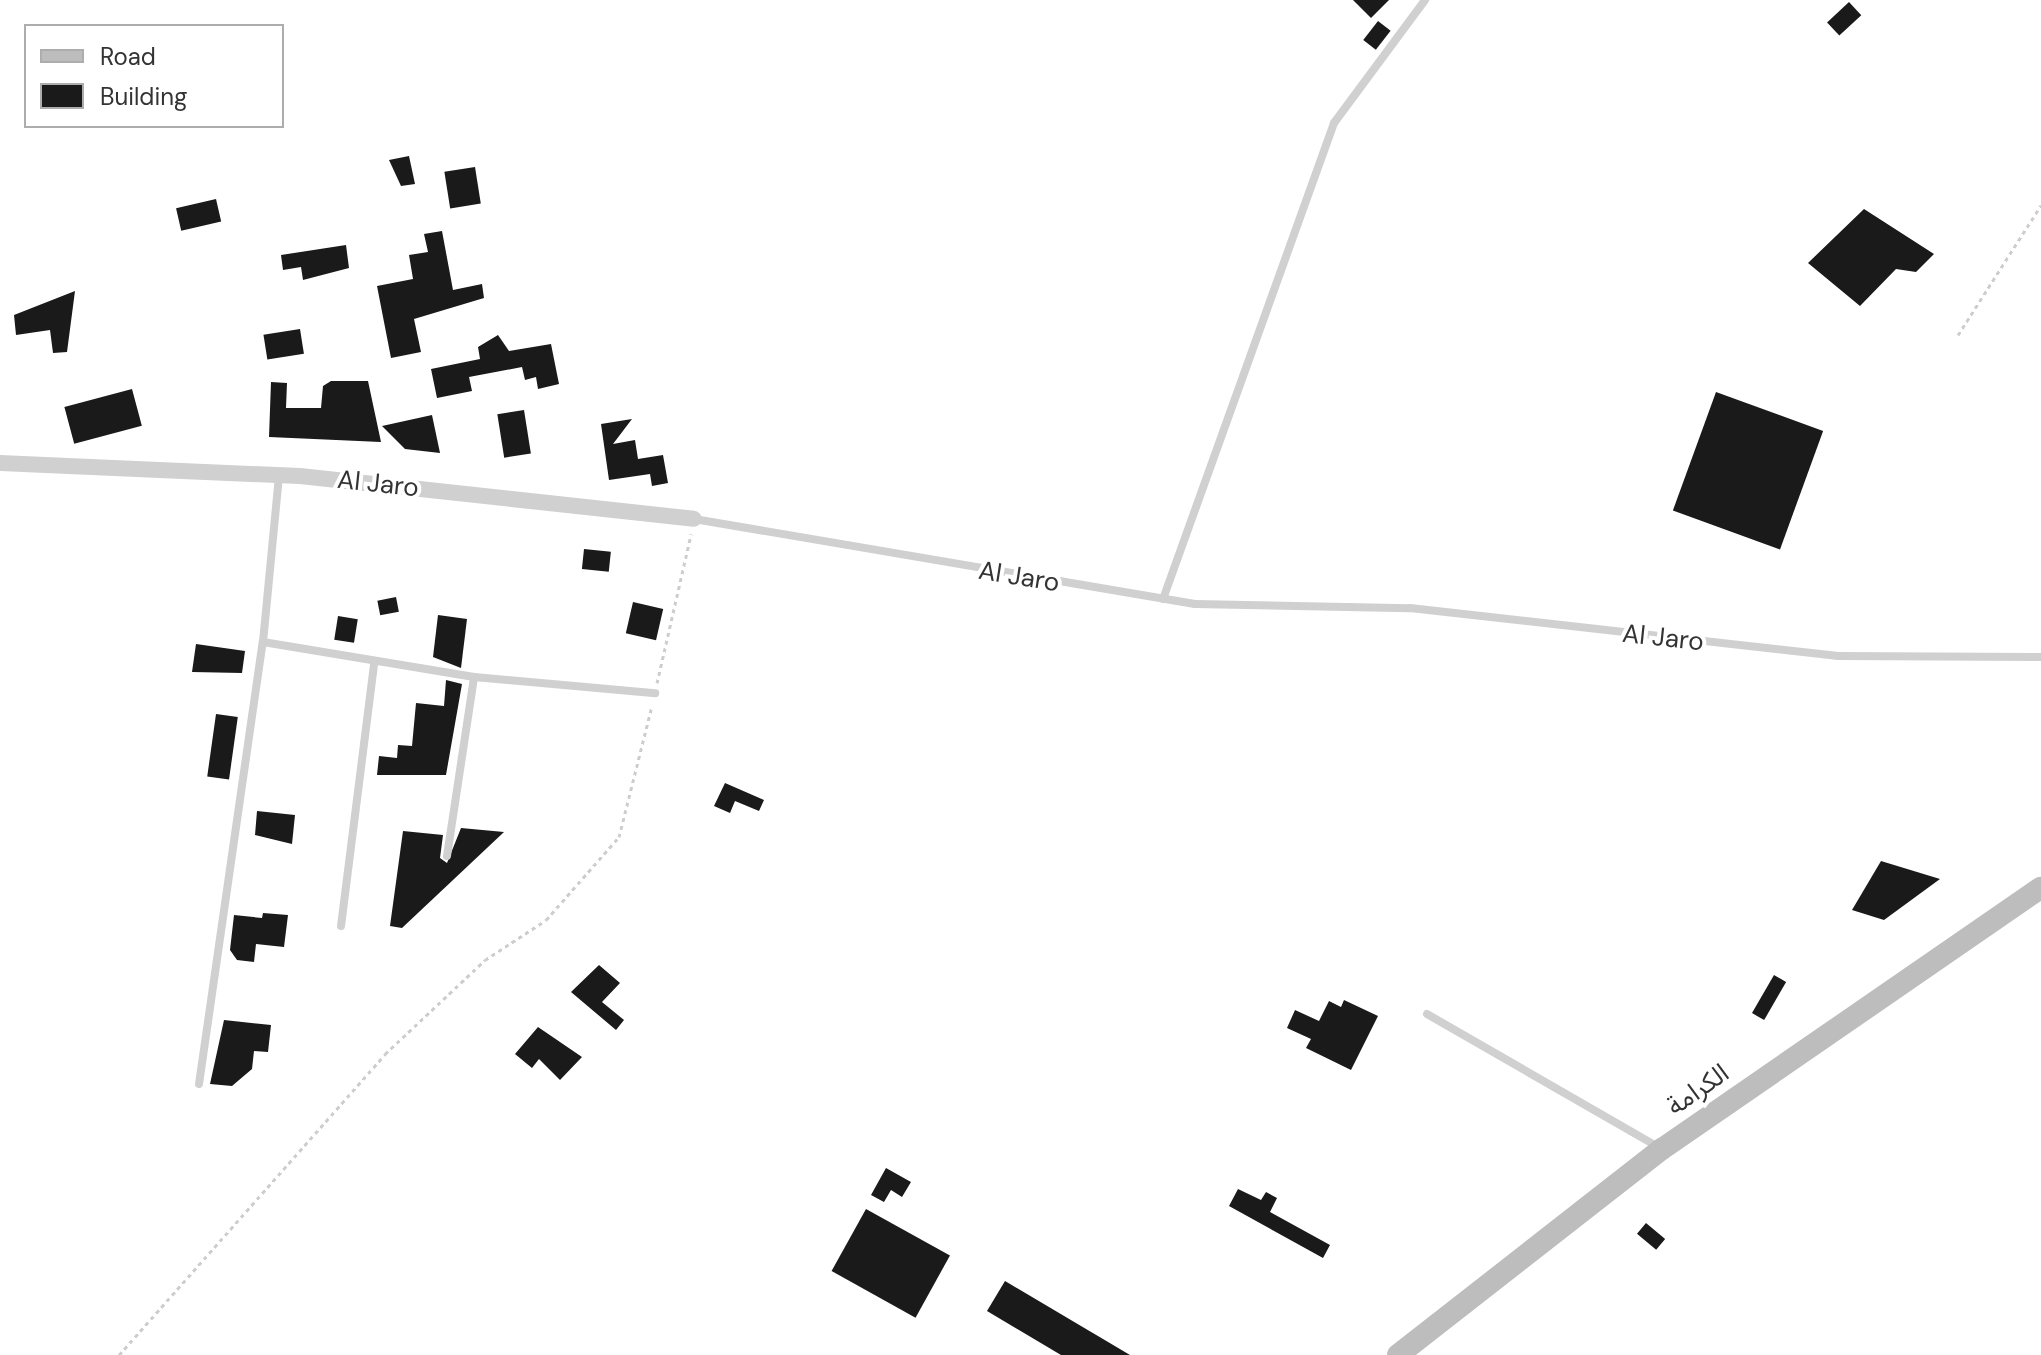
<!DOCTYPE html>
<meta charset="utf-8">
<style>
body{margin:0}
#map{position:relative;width:2041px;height:1355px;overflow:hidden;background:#fff;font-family:"DM Sans","Noto Sans Arabic",sans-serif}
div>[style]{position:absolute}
.building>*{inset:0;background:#1a1a1a;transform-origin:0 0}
.path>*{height:3px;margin-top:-1.5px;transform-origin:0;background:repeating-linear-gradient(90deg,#cdcdcd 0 4px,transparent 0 8px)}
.lane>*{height:8px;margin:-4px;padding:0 4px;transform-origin:4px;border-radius:4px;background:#d0d0d0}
.street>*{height:16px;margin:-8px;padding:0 8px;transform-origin:8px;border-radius:8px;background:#d0d0d0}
.secondary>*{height:22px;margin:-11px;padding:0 11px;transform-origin:11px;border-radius:11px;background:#bdbdbd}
span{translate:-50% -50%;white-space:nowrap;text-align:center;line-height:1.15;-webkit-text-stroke:8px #fff;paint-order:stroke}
.street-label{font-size:26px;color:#333}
.legend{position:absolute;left:24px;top:24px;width:260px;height:104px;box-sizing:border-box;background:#fff;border:2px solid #adadad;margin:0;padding:10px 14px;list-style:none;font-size:24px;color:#333}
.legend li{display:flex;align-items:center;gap:16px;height:40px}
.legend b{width:40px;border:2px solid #adadad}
</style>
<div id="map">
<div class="building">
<div style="clip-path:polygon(1353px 0,1389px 0,1371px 18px)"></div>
<div style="left:1849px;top:2px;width:18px;height:30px;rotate:47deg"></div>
<div style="left:1378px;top:21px;width:16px;height:24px;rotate:38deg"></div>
<div style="clip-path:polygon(409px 156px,415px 184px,401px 186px,389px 160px)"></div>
<div style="left:475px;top:167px;width:37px;height:31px;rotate:81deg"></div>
<div style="left:216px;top:199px;width:23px;height:41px;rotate:77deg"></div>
<div style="clip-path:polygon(1864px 209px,1934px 254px,1916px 272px,1896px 269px,1860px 306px,1808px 263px)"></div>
<div style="clip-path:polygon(442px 231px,453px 290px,482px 284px,484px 298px,414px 319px,421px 352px,391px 358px,377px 286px,413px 279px,409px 255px,428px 252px,424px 234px)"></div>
<div style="clip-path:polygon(346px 245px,349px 268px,303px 280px,301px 267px,283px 270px,281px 255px)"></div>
<div style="clip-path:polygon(75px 291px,67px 352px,53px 353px,50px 330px,16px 335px,14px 315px)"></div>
<div style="left:300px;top:329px;width:25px;height:37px;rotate:81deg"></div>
<div style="clip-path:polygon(498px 335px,509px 351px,551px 344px,559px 384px,538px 389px,536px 377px,525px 380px,522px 367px,469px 377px,472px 391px,437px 398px,431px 369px,480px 359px,478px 347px)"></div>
<div style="clip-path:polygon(331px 381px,368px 381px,381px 442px,269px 437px,271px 382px,287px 383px,286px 408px,321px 408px,323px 386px)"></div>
<div style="left:132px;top:389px;width:38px;height:70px;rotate:75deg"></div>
<div style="left:1716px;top:392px;width:114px;height:126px;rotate:20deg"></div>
<div style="left:524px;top:410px;width:44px;height:27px;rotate:81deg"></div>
<div style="clip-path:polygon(432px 415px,440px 453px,405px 449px,382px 426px)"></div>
<div style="clip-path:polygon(632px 419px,613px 444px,635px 440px,638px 459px,663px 455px,668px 483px,652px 486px,650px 474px,609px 480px,601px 424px)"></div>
<div style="left:584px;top:549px;width:27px;height:20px;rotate:6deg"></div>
<div style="left:396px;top:597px;width:15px;height:19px;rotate:79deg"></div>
<div style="left:633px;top:602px;width:31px;height:32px;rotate:13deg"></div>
<div style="clip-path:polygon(438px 615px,467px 619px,461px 668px,433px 657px)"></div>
<div style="left:338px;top:616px;width:20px;height:24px;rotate:9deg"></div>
<div style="clip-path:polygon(196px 644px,245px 651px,242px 673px,192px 672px)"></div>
<div style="clip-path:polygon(446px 680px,462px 684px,446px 775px,377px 775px,379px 756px,397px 758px,398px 745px,412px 746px,416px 703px,444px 706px)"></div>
<div style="left:216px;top:714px;width:22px;height:63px;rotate:8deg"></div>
<div style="clip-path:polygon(725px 783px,764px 800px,759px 811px,735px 801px,730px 813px,714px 806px)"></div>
<div style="clip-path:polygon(257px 811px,295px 815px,292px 844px,255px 835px)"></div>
<div style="clip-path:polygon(461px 828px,504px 832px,402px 928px,390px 926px,403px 831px,443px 835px,440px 858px,447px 863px)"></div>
<div style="clip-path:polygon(1881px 861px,1940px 879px,1884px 920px,1852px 910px)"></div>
<div style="clip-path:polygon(263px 913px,288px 915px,284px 947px,256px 944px,254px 962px,237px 960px,230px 950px,234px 915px,262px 918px)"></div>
<div style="clip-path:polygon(599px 965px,620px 983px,602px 1002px,624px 1020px,616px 1030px,571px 992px)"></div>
<div style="left:1774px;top:975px;width:14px;height:44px;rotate:30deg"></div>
<div style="clip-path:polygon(1344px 1000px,1378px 1016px,1351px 1070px,1306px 1048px,1311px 1039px,1287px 1028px,1295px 1010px,1319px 1021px,1329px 1001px,1341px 1007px)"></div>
<div style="clip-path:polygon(224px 1020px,271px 1025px,268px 1052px,254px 1051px,252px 1069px,232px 1086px,210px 1084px)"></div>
<div style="clip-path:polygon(538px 1027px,582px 1057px,560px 1080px,539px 1059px,532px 1068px,515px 1054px)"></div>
<div style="clip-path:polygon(886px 1168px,911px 1182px,902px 1197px,891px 1190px,884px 1202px,871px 1195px)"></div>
<div style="clip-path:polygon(1238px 1189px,1261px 1200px,1266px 1192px,1277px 1198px,1270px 1212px,1330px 1245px,1323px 1258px,1229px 1206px)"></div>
<div style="left:866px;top:1209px;width:96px;height:71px;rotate:29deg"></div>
<div style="left:1646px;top:1223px;width:25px;height:14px;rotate:40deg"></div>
<div style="clip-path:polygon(1005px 1281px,1130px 1355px,1061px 1355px,987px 1311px)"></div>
</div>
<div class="path">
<div style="left:1958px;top:335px;width:154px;rotate:-57.4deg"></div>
<div style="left:657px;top:683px;width:153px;rotate:-77.1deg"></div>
<div style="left:119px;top:1355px;width:402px;rotate:-48.5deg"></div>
<div style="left:385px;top:1054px;width:137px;rotate:-43.2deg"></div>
<div style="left:485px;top:960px;width:73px;rotate:-33.3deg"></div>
<div style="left:546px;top:920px;width:111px;rotate:-48.7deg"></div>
<div style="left:619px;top:837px;width:135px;rotate:-75.9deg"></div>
</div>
<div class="lane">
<div style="left:694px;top:519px;width:508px;rotate:9.63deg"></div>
<div style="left:1195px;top:604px;width:215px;rotate:1.1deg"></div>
<div style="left:1410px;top:608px;width:431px;rotate:6.4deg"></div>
<div style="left:1838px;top:656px;width:203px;rotate:0.3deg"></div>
<div style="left:1163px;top:599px;width:506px;rotate:-70.24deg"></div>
<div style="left:1334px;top:123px;width:153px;rotate:-53.5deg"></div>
<div style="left:263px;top:642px;width:214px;rotate:9.4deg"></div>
<div style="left:474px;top:677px;width:182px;rotate:5.1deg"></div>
<div style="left:447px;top:856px;width:181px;rotate:-81.4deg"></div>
<div style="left:341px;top:926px;width:265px;rotate:-82.8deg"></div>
<div style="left:1427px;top:1014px;width:267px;rotate:29.9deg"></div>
<div style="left:199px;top:1084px;width:447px;rotate:-81.8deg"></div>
<div style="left:263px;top:642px;width:168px;rotate:-84.5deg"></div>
</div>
<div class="street">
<div style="left:0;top:463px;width:300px;rotate:2.5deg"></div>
<div style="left:300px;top:476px;width:396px;rotate:6.2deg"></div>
</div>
<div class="secondary">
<div style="left:1398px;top:1355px;width:335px;rotate:-38deg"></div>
<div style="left:1662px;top:1149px;width:460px;rotate:-34.6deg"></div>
</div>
<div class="street-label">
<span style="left:378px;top:484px;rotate:6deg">Al Jaro</span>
<span style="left:1019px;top:577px;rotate:9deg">Al Jaro</span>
<span style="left:1663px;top:638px;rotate:6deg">Al Jaro</span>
<span style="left:1698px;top:1090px;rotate:-35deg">الكرامة</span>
</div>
<ul class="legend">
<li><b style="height:10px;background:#bdbdbd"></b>Road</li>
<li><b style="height:22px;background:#1a1a1a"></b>Building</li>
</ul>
</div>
